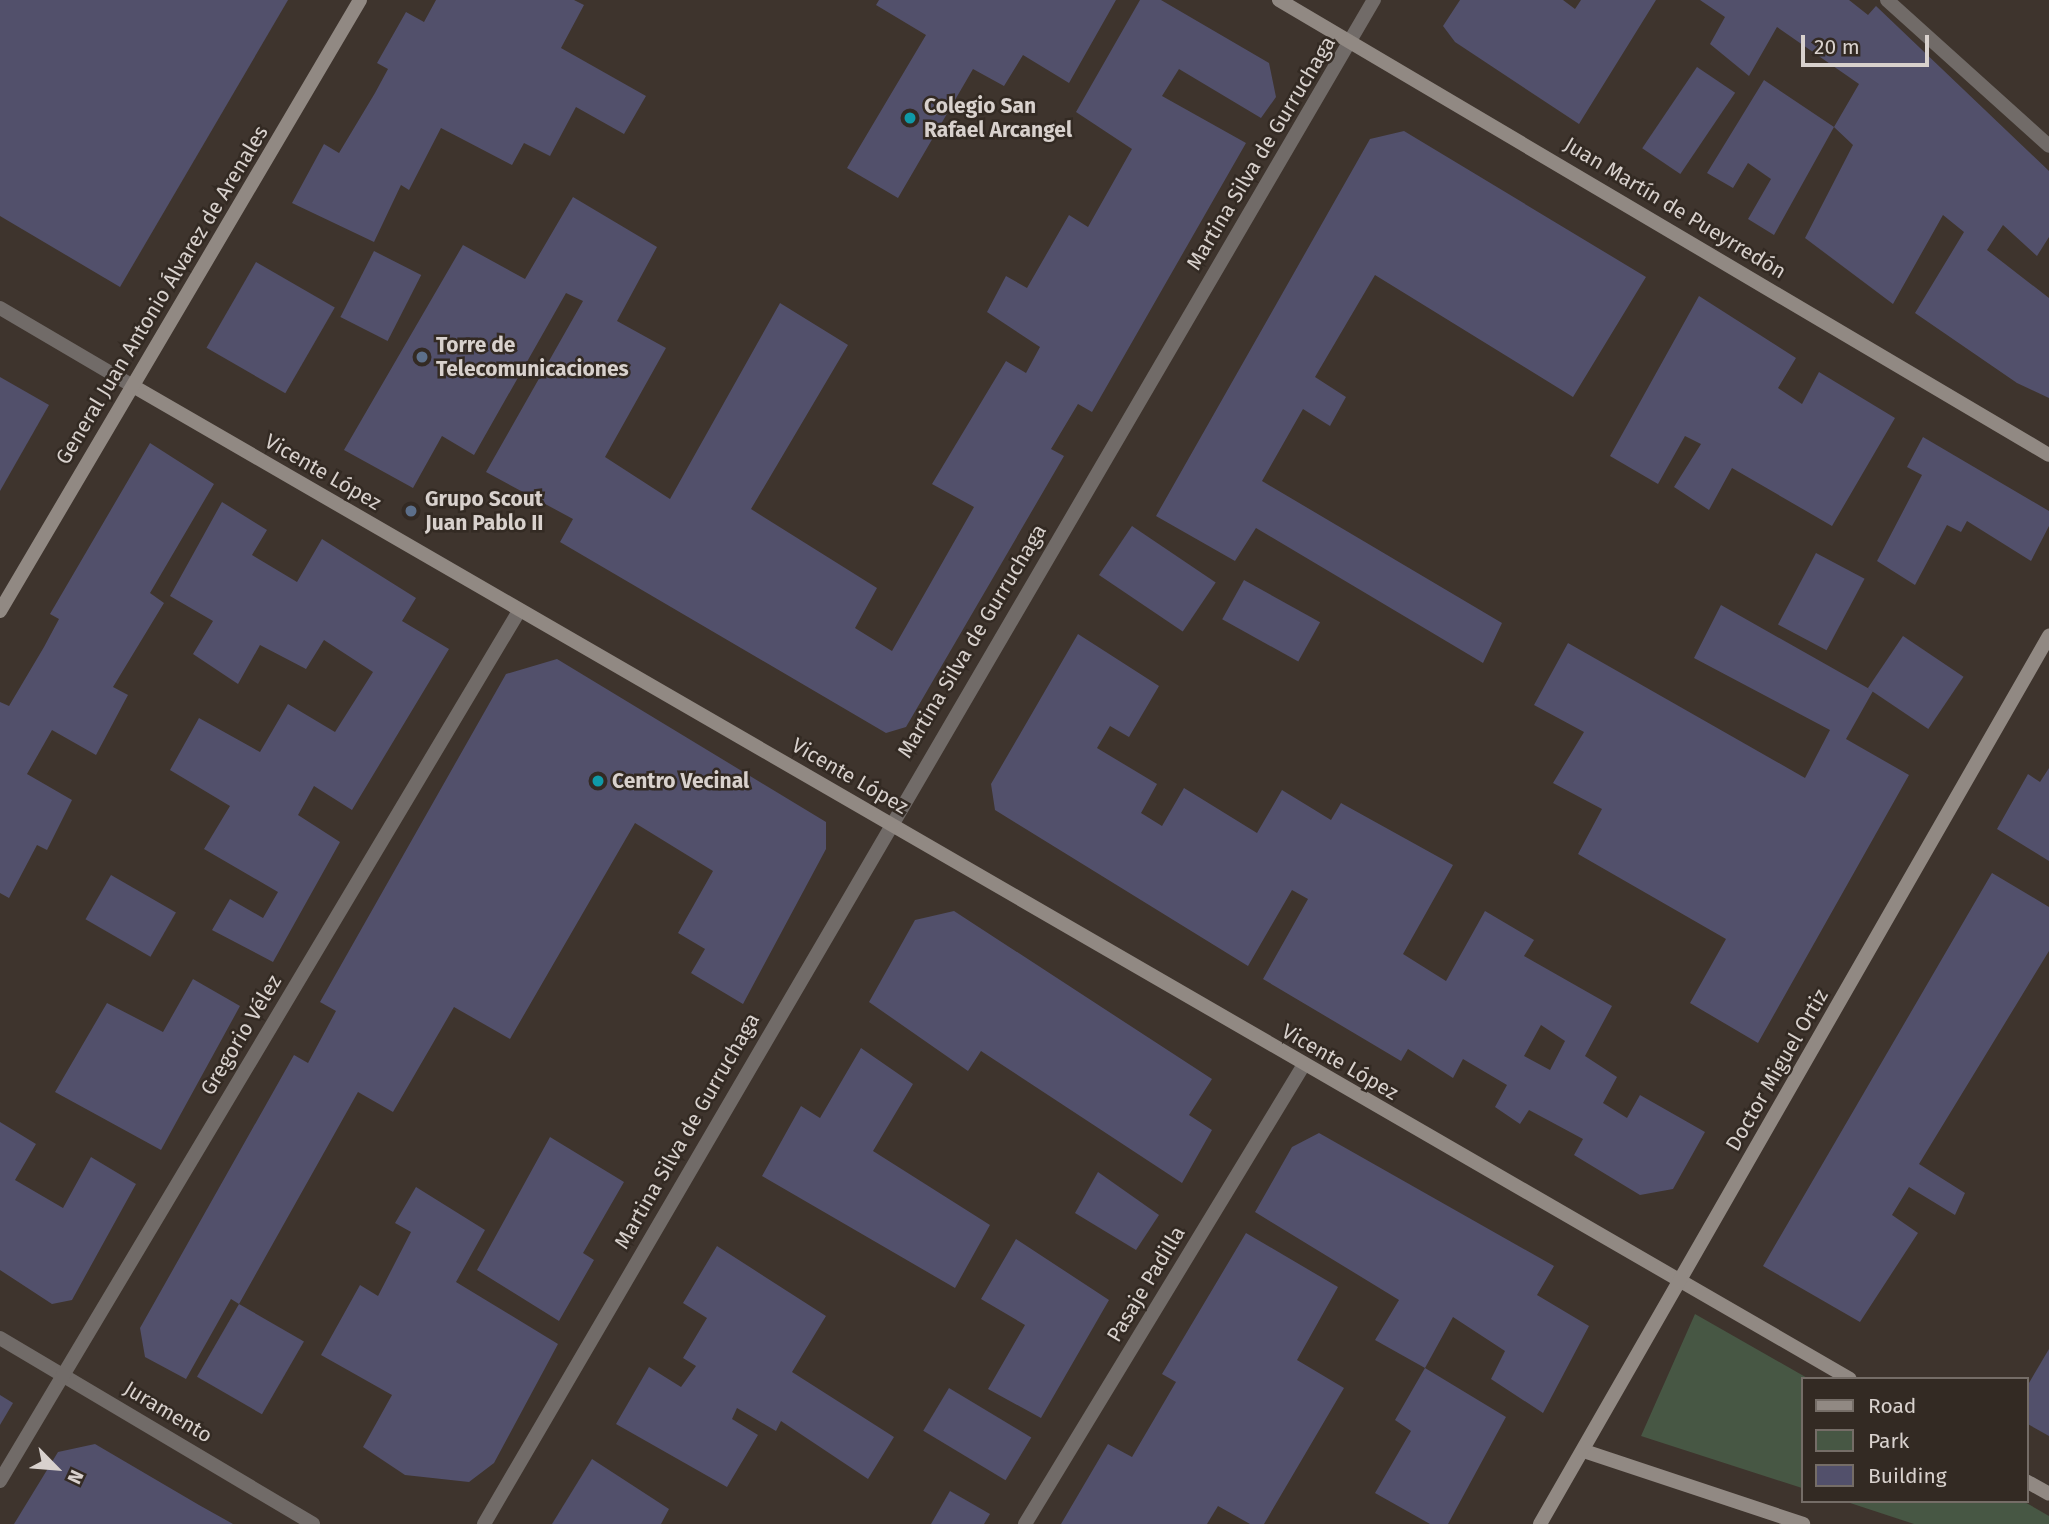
<!DOCTYPE html>
<meta charset="utf-8">
<style>
body{margin:0}
#map{position:relative;width:2049px;height:1524px;overflow:hidden;background:#3e342d;font-family:"Fira Sans",sans-serif}
div>[style]{position:absolute}
.green>*{inset:0;background:#475744}
.building>*{inset:0;background:#52506b;transform-origin:0 0}
.street>*{height:14px;margin:-7px;padding:0 7px;transform-origin:7px;border-radius:7px;background:#716b68}
.secondary>*{height:14px;margin:-7px;padding:0 7px;transform-origin:7px;border-radius:7px;background:#918983}
.dots>*{width:19px;height:19px;translate:-50% -50%;box-sizing:border-box;border:4px solid #332a23;border-radius:50%}
span{translate:-50% -50%;white-space:nowrap;text-align:center;line-height:1.15;-webkit-text-stroke:5px #332a23;paint-order:stroke}
.poi-label{font-size:21px;color:#d8d1cd;font-weight:700}
.left{translate:0 -50%;text-align:left}
.street-label{font-size:21px;color:#d8d1cd}
.legend{position:absolute;left:1801px;top:1377px;width:228px;height:126px;box-sizing:border-box;background:#332a23;border:2px solid #756d67;margin:0;padding:9px 12px;list-style:none;font-size:21px;color:#d8d1cd}
.legend li{display:flex;align-items:center;gap:14px;height:35px}
.legend b{width:35px;border:2px solid #756d67}
.north{position:absolute;left:21px;top:1433px;width:70px;height:70px;-webkit-text-stroke:5px #332a23;paint-order:stroke;rotate:115deg;font-size:19px;font-weight:700;line-height:28px;text-align:center;color:#d8d1cd}
.north::after{content:'';display:block;margin:auto;width:24px;height:32px;background:#d8d1cd;clip-path:polygon(50% 0,100% 100%,50% 72%,0 100%)}
.scale{position:absolute;left:1801px;top:35px;width:128px;height:32px;box-sizing:border-box;border:4px solid #d8d1cd;border-top:0;padding-left:9px;font-size:21px;line-height:24px;white-space:nowrap;color:#d8d1cd;-webkit-text-stroke:5px #332a23;paint-order:stroke}
</style>
<div id="map">
<div class="green">
<div style="clip-path:polygon(1695px 1314px,1809px 1379px,1802px 1379px,1802px 1488px,1641px 1436px)"></div>
<div style="clip-path:polygon(1844px 1501px,2023px 1501px,2049px 1516px,2049px 1524px,1914px 1524px)"></div>
</div>
<div class="building">
<div style="clip-path:polygon(0 0,288px 0,120px 287px,0 216px)"></div>
<div style="clip-path:polygon(436px 0,574px 0,584px 5px,561px 48px,646px 96px,624px 134px,576px 107px,550px 156px,524px 143px,512px 165px,441px 128px,409px 190px,401px 185px,374px 242px,292px 203px,324px 144px,339px 153px,375px 93px,388px 69px,377px 63px,406px 12px,424px 22px)"></div>
<div style="clip-path:polygon(879px 0,1116px 0,1069px 83px,1023px 55px,1004px 86px,973px 69px,898px 198px,847px 168px,926px 35px,876px 5px)"></div>
<div style="clip-path:polygon(1140px 0,1161px 0,1269px 63px,1276px 97px,1261px 118px,1179px 69px,1162px 96px,1246px 143px,1092px 412px,1078px 404px,1051px 449px,1064px 456px,906px 727px,886px 733px,560px 542px,573px 519px,486px 472px,583px 301px,566px 293px,474px 455px,442px 436px,413px 488px,344px 450px,463px 245px,525px 279px,573px 197px,657px 247px,617px 321px,666px 348px,605px 457px,670px 499px,780px 303px,848px 345px,751px 509px,877px 588px,855px 628px,892px 651px,974px 507px,932px 484px,1006px 361px,1026px 373px,1040px 347px,987px 312px,1006px 276px,1027px 288px,1069px 215px,1088px 227px,1132px 149px,1076px 112px)"></div>
<div style="clip-path:polygon(1460px 0,1563px 0,1575px 9px,1581px 0,1656px 0,1579px 124px,1455px 42px,1443px 26px)"></div>
<div style="clip-path:polygon(1700px 0,1849px 0,1868px 15px,1876px 6px,2049px 171px,2049px 237px,2037px 256px,2003px 225px,1987px 250px,2049px 298px,2049px 398px,2017px 383px,1915px 313px,1964px 232px,1943px 215px,1893px 304px,1805px 238px,1853px 145px,1834px 127px,1859px 84px,1777px 27px,1749px 76px,1710px 44px,1725px 17px)"></div>
<div style="left:1697px;top:67px;width:46px;height:98px;rotate:34deg"></div>
<div style="clip-path:polygon(1764px 80px,1834px 127px,1774px 235px,1748px 219px,1771px 179px,1748px 163px,1733px 188px,1707px 173px)"></div>
<div style="clip-path:polygon(1404px 131px,1646px 277px,1573px 397px,1375px 275px,1315px 377px,1346px 397px,1330px 426px,1303px 409px,1262px 481px,1502px 623px,1483px 663px,1256px 528px,1235px 561px,1156px 516px,1370px 139px)"></div>
<div style="left:374px;top:251px;width:53px;height:74px;rotate:27deg"></div>
<div style="left:256px;top:262px;width:91px;height:99px;rotate:30deg"></div>
<div style="clip-path:polygon(1699px 296px,1796px 358px,1778px 388px,1802px 404px,1819px 372px,1895px 418px,1832px 526px,1732px 468px,1709px 510px,1674px 487px,1701px 444px,1685px 436px,1658px 484px,1610px 456px)"></div>
<div style="clip-path:polygon(0 377px,49px 405px,0 491px)"></div>
<div style="clip-path:polygon(1923px 437px,2049px 511px,2049px 526px,2031px 561px,1967px 521px,1961px 532px,1947px 525px,1915px 585px,1877px 561px,1922px 475px,1907px 467px)"></div>
<div style="clip-path:polygon(150px 443px,214px 484px,150px 593px,164px 603px,113px 687px,128px 695px,96px 755px,52px 730px,27px 774px,72px 800px,47px 850px,37px 845px,9px 898px,0 893px,0 702px,9px 706px,44px 647px,59px 619px,50px 614px)"></div>
<div style="clip-path:polygon(222px 502px,267px 530px,252px 555px,297px 582px,322px 539px,416px 598px,402px 621px,449px 649px,352px 810px,314px 786px,298px 815px,340px 842px,273px 962px,212px 930px,230px 899px,263px 918px,278px 892px,204px 849px,230px 806px,170px 770px,199px 718px,260px 752px,288px 704px,335px 732px,373px 672px,324px 640px,306px 669px,260px 645px,238px 684px,193px 654px,213px 621px,170px 596px)"></div>
<div style="left:1132px;top:526px;width:101px;height:59px;rotate:34deg"></div>
<div style="left:1816px;top:553px;width:55px;height:81px;rotate:28deg"></div>
<div style="left:1244px;top:580px;width:87px;height:45px;rotate:29deg"></div>
<div style="clip-path:polygon(1721px 605px,1873px 691px,1846px 739px,1909px 775px,1758px 1043px,1690px 1003px,1726px 939px,1578px 854px,1602px 809px,1553px 783px,1584px 732px,1534px 705px,1568px 643px,1805px 778px,1830px 730px,1694px 658px)"></div>
<div style="clip-path:polygon(evenodd,1078px 634px,1159px 686px,1129px 737px,1110px 726px,1097px 748px,1157px 784px,1141px 813px,1162px 826px,1184px 788px,1257px 833px,1282px 790px,1331px 820px,1341px 803px,1453px 865px,1403px 954px,1446px 981px,1485px 911px,1534px 940px,1524px 956px,1612px 1006px,1585px 1056px,1617px 1077px,1603px 1103px,1627px 1118px,1640px 1095px,1705px 1132px,1673px 1189px,1640px 1195px,1574px 1155px,1583px 1139px,1529px 1110px,1520px 1124px,1495px 1107px,1507px 1085px,1463px 1059px,1453px 1078px,1408px 1049px,1401px 1061px,1263px 979px,1308px 899px,1292px 890px,1248px 966px,995px 810px,991px 784px,1078px 634px,1541px 1025px,1565px 1041px,1550px 1070px,1524px 1056px,1541px 1025px)"></div>
<div style="left:1903px;top:636px;width:73px;height:63px;rotate:34deg"></div>
<div style="clip-path:polygon(557px 659px,826px 822px,826px 849px,743px 1004px,691px 973px,705px 949px,678px 933px,713px 871px,635px 823px,510px 1039px,454px 1007px,393px 1112px,358px 1092px,239px 1304px,231px 1299px,186px 1379px,145px 1357px,140px 1328px,294px 1055px,308px 1063px,336px 1011px,320px 1002px,506px 674px)"></div>
<div style="clip-path:polygon(2049px 768px,2049px 861px,1997px 829px,2028px 774px,2040px 782px)"></div>
<div style="clip-path:polygon(1992px 873px,2049px 907px,2049px 951px,1919px 1164px,1965px 1193px,1955px 1215px,1909px 1187px,1892px 1215px,1918px 1233px,1860px 1322px,1763px 1266px)"></div>
<div style="left:111px;top:875px;width:75px;height:51px;rotate:30deg"></div>
<div style="clip-path:polygon(954px 911px,1212px 1079px,1189px 1115px,1212px 1130px,1182px 1183px,981px 1051px,968px 1071px,869px 1002px,915px 920px)"></div>
<div style="clip-path:polygon(193px 979px,240px 1006px,161px 1150px,55px 1092px,107px 1003px,163px 1032px)"></div>
<div style="clip-path:polygon(861px 1048px,913px 1084px,873px 1151px,990px 1225px,955px 1288px,762px 1176px,801px 1106px,820px 1118px)"></div>
<div style="clip-path:polygon(0 1122px,36px 1144px,15px 1180px,63px 1208px,91px 1157px,136px 1184px,72px 1300px,52px 1304px,0 1270px)"></div>
<div style="clip-path:polygon(1319px 1133px,1554px 1266px,1537px 1295px,1589px 1326px,1543px 1413px,1491px 1379px,1505px 1351px,1453px 1317px,1425px 1368px,1375px 1340px,1399px 1300px,1255px 1212px,1292px 1147px)"></div>
<div style="clip-path:polygon(550px 1137px,624px 1182px,583px 1253px,594px 1260px,559px 1321px,477px 1270px)"></div>
<div style="clip-path:polygon(1098px 1172px,1159px 1215px,1136px 1250px,1075px 1213px)"></div>
<div style="clip-path:polygon(416px 1187px,485px 1230px,456px 1282px,558px 1344px,494px 1463px,469px 1482px,405px 1475px,363px 1447px,392px 1395px,321px 1355px,360px 1285px,378px 1296px,411px 1232px,395px 1223px)"></div>
<div style="clip-path:polygon(1246px 1233px,1338px 1287px,1297px 1360px,1344px 1388px,1264px 1524px,1250px 1524px,1218px 1506px,1207px 1524px,1061px 1524px,1108px 1444px,1132px 1457px,1176px 1382px,1162px 1374px)"></div>
<div style="clip-path:polygon(1016px 1239px,1109px 1300px,1041px 1418px,988px 1389px,1025px 1325px,981px 1299px)"></div>
<div style="clip-path:polygon(717px 1246px,826px 1316px,792px 1372px,894px 1437px,868px 1479px,781px 1421px,776px 1431px,737px 1408px,732px 1419px,758px 1435px,727px 1487px,616px 1424px,649px 1367px,681px 1387px,696px 1366px,683px 1358px,707px 1318px,683px 1303px)"></div>
<div style="left:239px;top:1304px;width:75px;height:84px;rotate:30deg"></div>
<div style="clip-path:polygon(2049px 1349px,2049px 1436px,2026px 1423px,2026px 1388px)"></div>
<div style="clip-path:polygon(1425px 1368px,1506px 1417px,1448px 1524px,1430px 1524px,1375px 1493px,1411px 1431px,1395px 1420px)"></div>
<div style="left:949px;top:1388px;width:96px;height:50px;rotate:31deg"></div>
<div style="clip-path:polygon(0 1395px,13px 1403px,0 1425px)"></div>
<div style="clip-path:polygon(95px 1444px,199px 1505px,233px 1524px,14px 1524px,58px 1452px)"></div>
<div style="clip-path:polygon(592px 1459px,669px 1509px,661px 1524px,552px 1524px)"></div>
<div style="clip-path:polygon(950px 1491px,990px 1514px,984px 1524px,931px 1524px)"></div>
</div>
<div class="street">
<div style="left:1887px;top:0;width:218px;rotate:42deg"></div>
<div style="left:0;top:308px;width:154px;rotate:30.4deg"></div>
<div style="left:0;top:1338px;width:364px;rotate:30.7deg"></div>
<div style="left:0;top:1481px;width:1013px;rotate:-59.18deg"></div>
<div style="left:484px;top:1524px;width:1765px;rotate:-59.72deg"></div>
<div style="left:1025px;top:1524px;width:536px;rotate:-58.74deg"></div>
</div>
<div class="secondary">
<div style="left:1279px;top:0;width:894px;rotate:30.58deg"></div>
<div style="left:133px;top:386px;width:1983px;rotate:30.04deg"></div>
<div style="left:0;top:611px;width:709px;rotate:-59.49deg"></div>
<div style="left:1584px;top:1451px;width:231px;rotate:18.4deg"></div>
<div style="left:2026px;top:1481px;width:26px;rotate:29deg"></div>
<div style="left:1540px;top:1524px;width:1024px;rotate:-60.18deg"></div>
</div>
<div class="dots">
<div style="left:910px;top:118px;background:#0f9aa8"></div>
<div style="left:422px;top:357px;background:#5c6f8a"></div>
<div style="left:411px;top:511px;background:#5c6f8a"></div>
<div style="left:598px;top:781px;background:#0f9aa8"></div>
</div>
<div class="poi-label">
<span class="left" style="left:924px;top:118px">Colegio San<br>Rafael Arcangel</span>
<span class="left" style="left:436px;top:357px">Torre de<br>Telecomunicaciones</span>
<span class="left" style="left:425px;top:511px">Grupo Scout<br>Juan Pablo II</span>
<span class="left" style="left:612px;top:781px">Centro Vecinal</span>
</div>
<div class="street-label">
<span style="left:1261px;top:153px;rotate:-59deg">Martina Silva de Gurruchaga</span>
<span style="left:1675px;top:208px;rotate:31deg">Juan Martín de Pueyrredón</span>
<span style="left:162px;top:295px;rotate:-59deg">General Juan Antonio Álvarez de Arenales</span>
<span style="left:323px;top:472px;rotate:30deg">Vicente López</span>
<span style="left:972px;top:641px;rotate:-59deg">Martina Silva de Gurruchaga</span>
<span style="left:850px;top:776px;rotate:30deg">Vicente López</span>
<span style="left:241px;top:1035px;rotate:-59deg">Gregorio Vélez</span>
<span style="left:1340px;top:1062px;rotate:30deg">Vicente López</span>
<span style="left:1777px;top:1070px;rotate:-60deg">Doctor Miguel Ortiz</span>
<span style="left:687px;top:1131px;rotate:-60deg">Martina Silva de Gurruchaga</span>
<span style="left:1146px;top:1284px;rotate:-59deg">Pasaje Padilla</span>
<span style="left:168px;top:1412px;rotate:31deg">Juramento</span>
</div>
<ul class="legend">
<li><b style="height:9px;background:#918983"></b>Road</li>
<li><b style="height:19px;background:#475744"></b>Park</li>
<li><b style="height:19px;background:#52506b"></b>Building</li>
</ul>
<div class="north">N</div>
<div class="scale">20 m</div>
</div>
